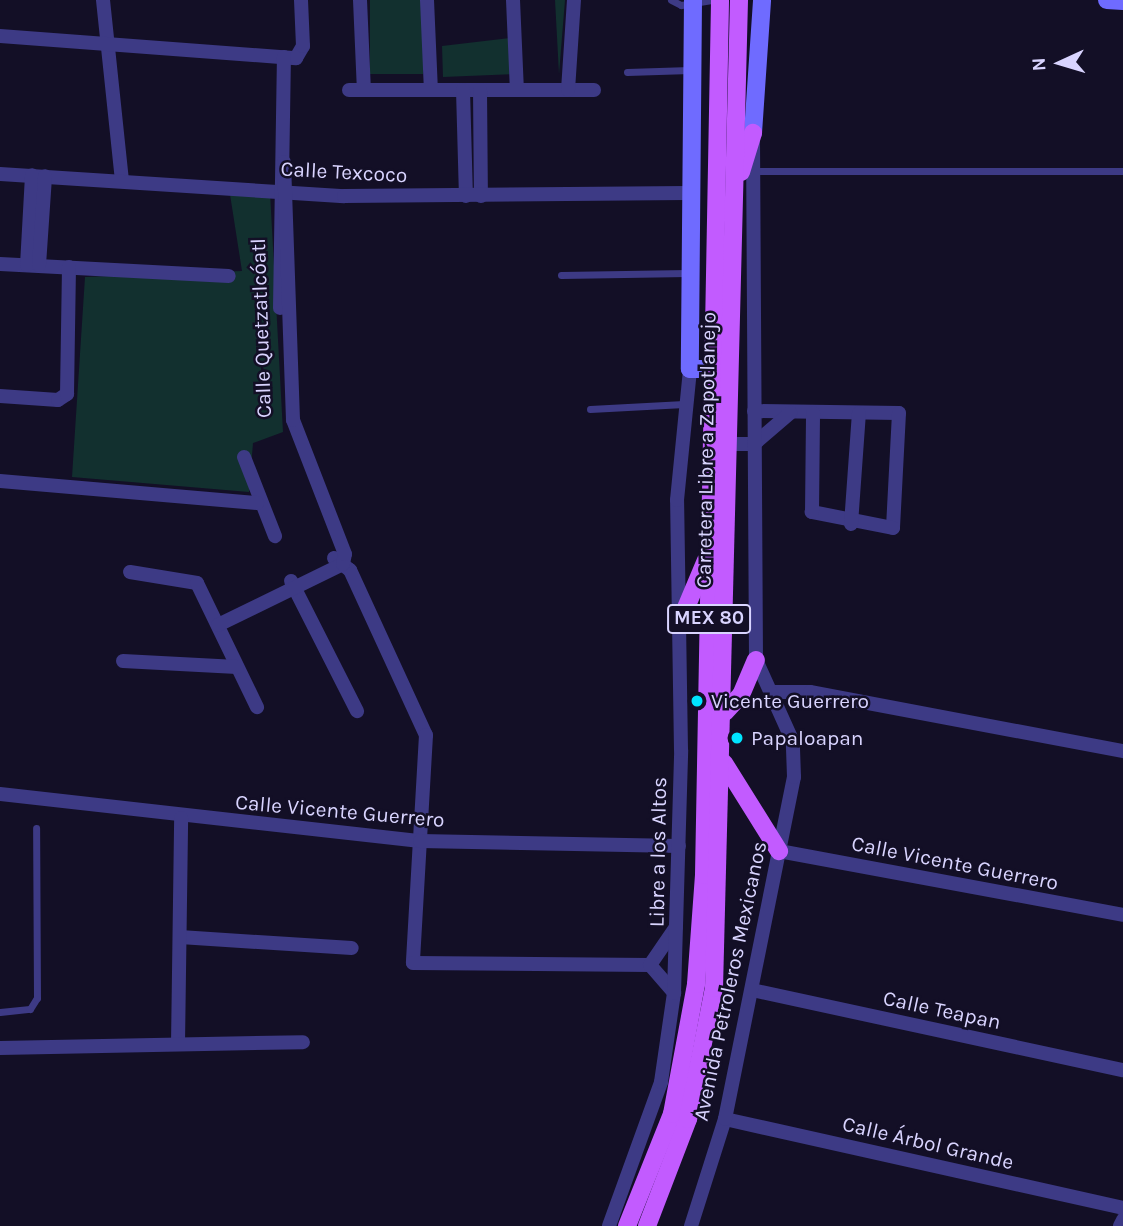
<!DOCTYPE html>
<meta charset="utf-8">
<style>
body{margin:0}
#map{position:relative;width:1123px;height:1226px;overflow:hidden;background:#130f26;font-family:Karla,sans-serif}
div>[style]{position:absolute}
.green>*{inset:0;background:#12302f;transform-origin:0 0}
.lane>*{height:7px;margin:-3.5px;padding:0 3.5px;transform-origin:3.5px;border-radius:3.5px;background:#3d3a85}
.street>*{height:14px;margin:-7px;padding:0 7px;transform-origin:7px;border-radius:7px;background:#3d3a85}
.secondary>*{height:18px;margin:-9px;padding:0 9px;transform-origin:9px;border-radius:9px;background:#6f6bff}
.primary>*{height:18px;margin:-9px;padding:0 9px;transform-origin:9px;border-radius:9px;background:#c25bff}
.dots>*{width:19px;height:19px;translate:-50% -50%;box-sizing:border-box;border:4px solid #130f26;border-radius:50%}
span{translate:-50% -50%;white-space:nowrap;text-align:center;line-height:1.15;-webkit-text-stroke:5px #130f26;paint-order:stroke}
.shield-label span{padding:2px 5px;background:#130f26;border:2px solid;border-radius:5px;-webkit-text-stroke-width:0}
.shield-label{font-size:19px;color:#d9d4ff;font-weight:700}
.street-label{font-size:21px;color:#d9d4ff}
.poi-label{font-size:21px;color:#d9d4ff}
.left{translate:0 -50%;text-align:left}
.north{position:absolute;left:1025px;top:28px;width:70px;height:70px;-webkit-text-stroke:5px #130f26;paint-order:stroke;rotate:266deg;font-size:19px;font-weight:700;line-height:28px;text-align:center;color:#d9d4ff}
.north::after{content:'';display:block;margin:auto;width:24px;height:32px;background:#d9d4ff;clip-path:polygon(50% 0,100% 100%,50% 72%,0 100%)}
</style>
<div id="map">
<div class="green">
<div style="left:370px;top:0;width:53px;height:74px"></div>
<div style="clip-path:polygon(555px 0,565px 0,559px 74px)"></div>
<div style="clip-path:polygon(511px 38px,514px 74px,443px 77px,442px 46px)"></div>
<div style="clip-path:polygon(229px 188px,270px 192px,283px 432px,253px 443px,249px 492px,72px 477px,85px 277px,242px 271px)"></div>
</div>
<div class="lane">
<div style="left:671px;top:0;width:11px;rotate:27deg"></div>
<div style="left:681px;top:5px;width:31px;rotate:-9deg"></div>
<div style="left:627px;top:72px;width:63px;rotate:-1.8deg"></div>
<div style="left:754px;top:171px;width:369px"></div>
<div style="left:561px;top:275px;width:127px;rotate:-0.9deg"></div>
<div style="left:590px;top:409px;width:94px;rotate:-3deg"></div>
<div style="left:0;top:1012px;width:30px;rotate:-6deg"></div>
<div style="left:30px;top:1009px;width:13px;rotate:-58deg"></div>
<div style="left:37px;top:998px;width:170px;rotate:-90.3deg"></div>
</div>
<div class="street">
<div style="left:103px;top:0;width:182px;rotate:84deg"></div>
<div style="left:360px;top:0;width:90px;rotate:87.5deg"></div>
<div style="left:427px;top:0;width:90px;rotate:87.5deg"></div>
<div style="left:513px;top:0;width:90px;rotate:87.5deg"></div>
<div style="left:0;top:36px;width:297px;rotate:4.3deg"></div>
<div style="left:296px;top:58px;width:14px;rotate:-60deg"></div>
<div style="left:303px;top:46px;width:46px;rotate:-92.5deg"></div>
<div style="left:349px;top:90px;width:245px"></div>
<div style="left:463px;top:90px;width:106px;rotate:88.4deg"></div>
<div style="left:480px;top:90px;width:106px;rotate:89.5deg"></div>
<div style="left:568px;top:90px;width:90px;rotate:-86.2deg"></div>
<div style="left:0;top:174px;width:345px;rotate:3.7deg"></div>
<div style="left:344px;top:196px;width:343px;rotate:-0.5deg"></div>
<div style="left:0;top:264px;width:229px;rotate:3deg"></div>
<div style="left:27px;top:265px;width:90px;rotate:-86.8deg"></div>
<div style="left:39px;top:265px;width:89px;rotate:-86.1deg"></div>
<div style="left:280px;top:308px;width:251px;rotate:-89.1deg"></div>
<div style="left:0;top:396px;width:58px;rotate:3.9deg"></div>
<div style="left:58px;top:400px;width:11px;rotate:-34deg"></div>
<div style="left:67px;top:394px;width:127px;rotate:-89.1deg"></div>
<div style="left:754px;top:411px;width:145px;rotate:0.8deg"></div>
<div style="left:899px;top:413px;width:115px;rotate:93deg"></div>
<div style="left:893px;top:528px;width:83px;rotate:-168.8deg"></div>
<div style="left:812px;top:512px;width:99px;rotate:-89.4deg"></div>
<div style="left:729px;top:444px;width:25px"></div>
<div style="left:754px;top:444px;width:48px;rotate:-40.7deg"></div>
<div style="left:244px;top:457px;width:85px;rotate:68.6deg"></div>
<div style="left:0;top:481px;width:258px;rotate:4.9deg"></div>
<div style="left:851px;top:524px;width:111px;rotate:-85.9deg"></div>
<div style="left:334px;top:558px;width:20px;rotate:37deg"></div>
<div style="left:350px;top:570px;width:182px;rotate:65.3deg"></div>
<div style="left:426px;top:735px;width:228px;rotate:93.3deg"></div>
<div style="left:413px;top:963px;width:237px;rotate:0.5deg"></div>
<div style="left:650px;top:965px;width:37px;rotate:49deg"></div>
<div style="left:130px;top:572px;width:68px;rotate:9.3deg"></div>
<div style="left:197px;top:583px;width:138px;rotate:64.2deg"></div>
<div style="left:291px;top:581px;width:146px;rotate:63.1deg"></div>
<div style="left:218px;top:625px;width:139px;rotate:-26deg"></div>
<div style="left:343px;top:564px;width:10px;rotate:-79deg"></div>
<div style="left:345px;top:554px;width:144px;rotate:-111.2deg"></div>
<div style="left:293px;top:420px;width:258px;rotate:-92deg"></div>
<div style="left:123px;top:661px;width:114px;rotate:3deg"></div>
<div style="left:772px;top:692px;width:38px"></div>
<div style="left:810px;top:692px;width:319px;rotate:10.7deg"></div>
<div style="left:0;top:794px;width:423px;rotate:6.4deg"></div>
<div style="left:420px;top:841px;width:259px;rotate:1.1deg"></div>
<div style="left:779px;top:851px;width:350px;rotate:10.5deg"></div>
<div style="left:180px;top:937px;width:172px;rotate:3.7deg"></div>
<div style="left:650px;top:965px;width:46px;rotate:-55.6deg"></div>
<div style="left:752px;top:990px;width:380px;rotate:12.2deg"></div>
<div style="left:178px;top:1044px;width:226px;rotate:-89.2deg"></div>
<div style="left:0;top:1048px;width:303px;rotate:-1.1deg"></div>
<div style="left:725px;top:1119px;width:408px;rotate:12.6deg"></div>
<div style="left:609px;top:1226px;width:153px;rotate:-70.1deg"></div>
<div style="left:661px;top:1082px;width:90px;rotate:-81.7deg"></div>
<div style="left:674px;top:993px;width:243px;rotate:-88.3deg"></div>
<div style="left:681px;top:750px;width:250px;rotate:-90.9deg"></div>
<div style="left:677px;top:500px;width:132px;rotate:-84.3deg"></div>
<div style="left:691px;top:1226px;width:112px;rotate:-72.4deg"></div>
<div style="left:725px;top:1119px;width:349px;rotate:-78.6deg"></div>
<div style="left:794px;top:777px;width:35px;rotate:-92deg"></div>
<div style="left:793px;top:742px;width:90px;rotate:-114.3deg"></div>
<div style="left:756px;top:660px;width:518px;rotate:-90.33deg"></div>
<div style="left:1120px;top:1226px;width:7px;rotate:-63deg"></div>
</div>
<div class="secondary">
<div style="left:693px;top:0;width:369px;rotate:90.5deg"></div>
<div style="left:690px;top:369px;width:24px"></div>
<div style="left:1107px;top:0;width:16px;rotate:4deg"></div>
<div style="left:753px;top:133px;width:133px;rotate:-86.1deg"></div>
</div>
<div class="primary">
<div style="left:741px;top:172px;width:41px;rotate:-72.9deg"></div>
<div style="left:680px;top:622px;width:67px;rotate:-67.2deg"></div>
<div style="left:725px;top:712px;width:23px;rotate:-47deg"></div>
<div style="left:741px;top:695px;width:38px;rotate:-67deg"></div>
<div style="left:724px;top:763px;width:104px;rotate:58deg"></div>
<div style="left:627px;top:1226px;width:121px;rotate:-68.1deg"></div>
<div style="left:672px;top:1114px;width:132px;rotate:-79.5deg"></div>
<div style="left:696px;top:984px;width:109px;rotate:-85.8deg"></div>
<div style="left:704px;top:875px;width:875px;rotate:-88.95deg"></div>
<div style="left:647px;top:1226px;width:115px;rotate:-69deg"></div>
<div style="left:688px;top:1119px;width:134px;rotate:-78.8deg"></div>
<div style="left:714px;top:988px;width:988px;rotate:-88.55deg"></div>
</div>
<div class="dots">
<div style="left:697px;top:701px;background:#00e5ff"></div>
<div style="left:737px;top:738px;background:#00e5ff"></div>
</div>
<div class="shield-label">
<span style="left:709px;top:619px">MEX 80</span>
</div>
<div class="street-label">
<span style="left:344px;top:172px;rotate:3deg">Calle Texcoco</span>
<span style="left:261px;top:328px;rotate:-92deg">Calle Quetzatlcóatl</span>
<span style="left:706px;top:450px;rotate:-89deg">Carretera Libre a Zapotlanejo</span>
<span style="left:340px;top:811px;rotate:5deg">Calle Vicente Guerrero</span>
<span style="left:658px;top:852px;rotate:-89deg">Libre a los Altos</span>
<span style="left:955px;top:863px;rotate:11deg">Calle Vicente Guerrero</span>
<span style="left:730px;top:981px;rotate:-78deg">Avenida Petroleros Mexicanos</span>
<span style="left:942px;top:1010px;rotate:12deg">Calle Teapan</span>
<span style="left:928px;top:1143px;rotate:13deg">Calle Árbol Grande</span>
</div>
<div class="poi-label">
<span class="left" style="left:711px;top:701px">Vicente Guerrero</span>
<span class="left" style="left:751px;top:738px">Papaloapan</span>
</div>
<div class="north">N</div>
</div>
